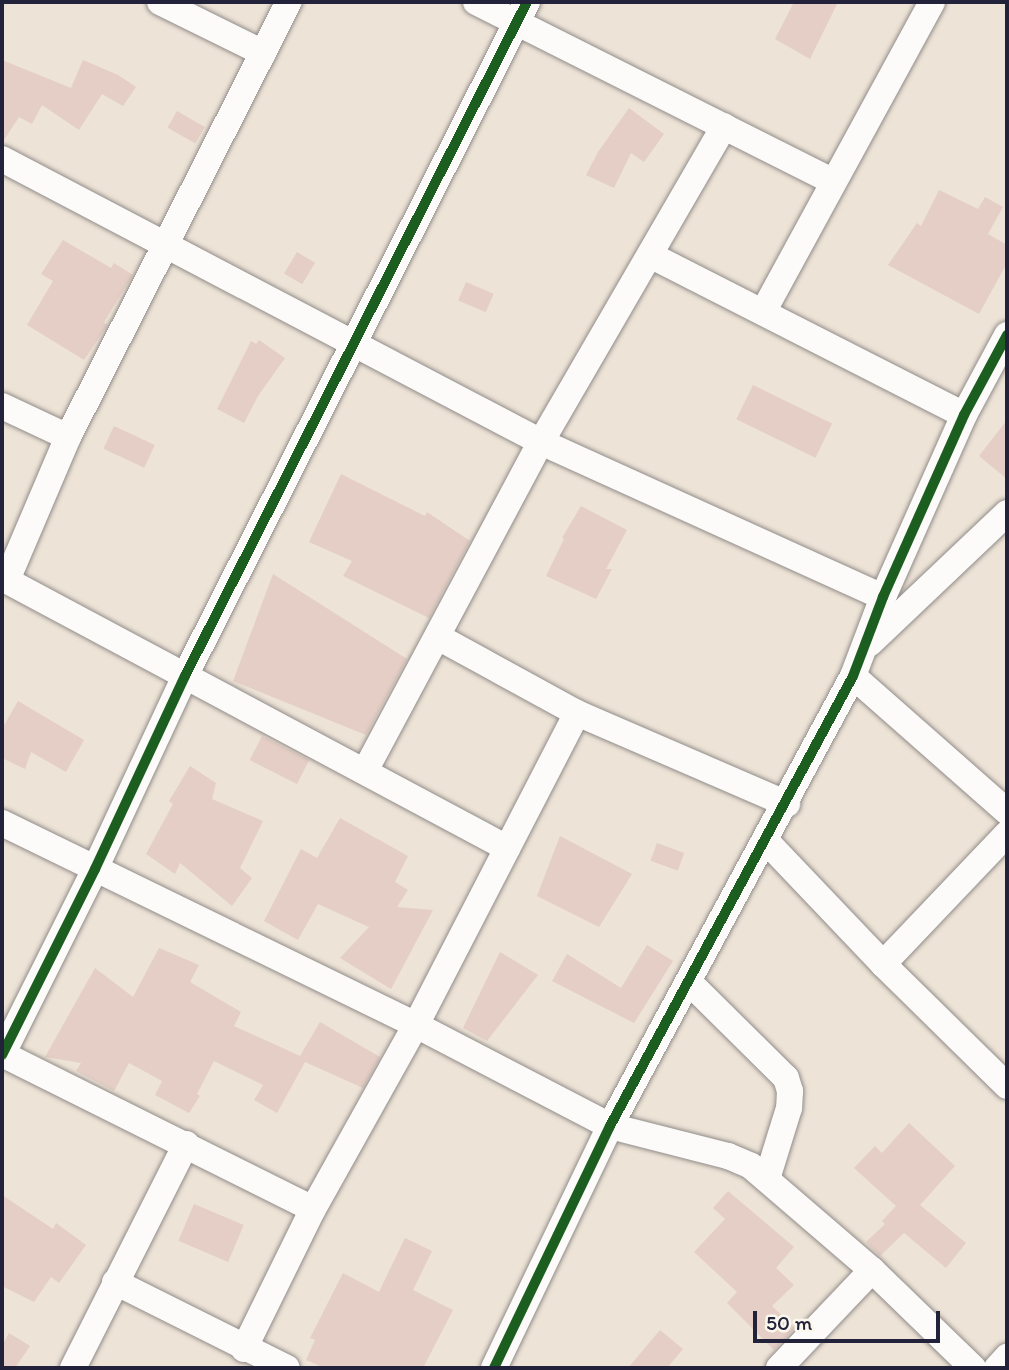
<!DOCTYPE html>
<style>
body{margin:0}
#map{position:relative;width:1009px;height:1370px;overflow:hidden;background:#ede3d6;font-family:Itim,sans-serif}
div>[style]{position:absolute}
.building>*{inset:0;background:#e4cec5;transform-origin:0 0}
.roads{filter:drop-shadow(0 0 2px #918c8a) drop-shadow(0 0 2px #918c8a)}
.minor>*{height:26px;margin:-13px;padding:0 13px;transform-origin:13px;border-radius:13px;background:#fcfbf9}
.cycleway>*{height:10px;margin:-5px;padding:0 5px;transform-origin:5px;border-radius:5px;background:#1b5e20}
span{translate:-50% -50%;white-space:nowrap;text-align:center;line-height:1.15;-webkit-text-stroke:7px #fbf7ec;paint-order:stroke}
.frame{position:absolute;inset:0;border:4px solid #22223b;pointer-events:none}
.scale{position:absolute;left:753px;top:1311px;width:187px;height:32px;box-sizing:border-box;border:4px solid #22223b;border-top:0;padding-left:9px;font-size:21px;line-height:24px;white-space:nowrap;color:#22223b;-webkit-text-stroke:5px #fbf7ec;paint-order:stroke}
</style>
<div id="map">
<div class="building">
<div style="clip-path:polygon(794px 2px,838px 2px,810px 59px,775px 39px)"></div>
<div style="clip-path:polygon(2px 60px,71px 88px,83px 60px,118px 75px,136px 87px,123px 106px,102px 94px,79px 130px,42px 105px,32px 124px,19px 117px,2px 143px)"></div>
<div style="clip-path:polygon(629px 108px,664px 134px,644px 162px,631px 153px,614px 188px,586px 175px,598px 152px)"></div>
<div style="left:177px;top:111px;width:32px;height:19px;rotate:30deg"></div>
<div style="clip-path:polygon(939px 190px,978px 209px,985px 197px,1003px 207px,988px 234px,1007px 245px,1007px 263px,979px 314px,888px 265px,917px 223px,921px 226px)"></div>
<div style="clip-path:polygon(63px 240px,111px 268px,114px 263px,133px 275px,104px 322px,107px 325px,105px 329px,84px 360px,27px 325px,53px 281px,41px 274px)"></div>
<div style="left:297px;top:252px;width:21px;height:25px;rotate:31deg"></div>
<div style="left:466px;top:282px;width:30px;height:20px;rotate:23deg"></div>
<div style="clip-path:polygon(259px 340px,285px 358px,258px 396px,244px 423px,217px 409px,251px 341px,256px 344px)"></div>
<div style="left:753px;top:385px;width:88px;height:38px;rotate:26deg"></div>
<div style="clip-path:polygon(1007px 420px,1007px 479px,979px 456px)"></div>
<div style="left:114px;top:426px;width:45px;height:25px;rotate:25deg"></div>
<div style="clip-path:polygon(341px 474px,425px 516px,427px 512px,470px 541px,429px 618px,343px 576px,352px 561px,309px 542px)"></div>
<div style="clip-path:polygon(581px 506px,627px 530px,606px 569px,612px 569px,596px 599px,546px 576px,564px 539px,562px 538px)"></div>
<div style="clip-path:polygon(273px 574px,407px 659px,366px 735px,233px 681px)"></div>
<div style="clip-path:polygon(18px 701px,84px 740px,66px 772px,31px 752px,25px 769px,2px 758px,2px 729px)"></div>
<div style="left:262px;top:736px;width:53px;height:27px;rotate:27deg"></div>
<div style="clip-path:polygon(190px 766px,216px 783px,212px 799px,263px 821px,240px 868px,252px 878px,232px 906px,180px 863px,175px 874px,146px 854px,173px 804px,169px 801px)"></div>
<div style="clip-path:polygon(340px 818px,408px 856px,395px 882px,408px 890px,397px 907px,433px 910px,391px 989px,340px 958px,369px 927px,318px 904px,298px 940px,264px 921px,301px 849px,317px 858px)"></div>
<div style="clip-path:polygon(560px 836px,632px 874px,599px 927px,537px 896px)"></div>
<div style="left:657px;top:843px;width:29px;height:19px;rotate:20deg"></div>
<div style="clip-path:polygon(647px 945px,673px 961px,634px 1023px,552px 981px,567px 954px,621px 988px)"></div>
<div style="clip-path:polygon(159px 948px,199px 965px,190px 982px,241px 1012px,234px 1026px,300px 1056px,320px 1022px,380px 1057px,363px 1088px,305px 1062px,277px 1113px,254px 1100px,263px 1085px,214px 1061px,197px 1094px,200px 1096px,189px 1113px,155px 1095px,162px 1081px,129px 1063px,114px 1091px,76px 1071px,81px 1063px,45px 1057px,95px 968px,133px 997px)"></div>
<div style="clip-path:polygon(500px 952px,538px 975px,487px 1041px,463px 1028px)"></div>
<div style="clip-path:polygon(909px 1123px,955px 1166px,920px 1205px,966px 1243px,946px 1268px,904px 1233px,880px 1256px,866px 1242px,885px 1224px,882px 1221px,896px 1206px,854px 1168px,875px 1146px,882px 1153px)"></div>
<div style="clip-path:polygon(728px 1191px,794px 1247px,776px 1268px,794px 1285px,772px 1306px,795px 1328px,774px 1350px,727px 1303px,737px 1292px,694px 1252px,725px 1219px,713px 1208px)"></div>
<div style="clip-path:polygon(2px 1195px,53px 1229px,56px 1223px,86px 1245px,59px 1283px,51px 1277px,34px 1302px,2px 1286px)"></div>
<div style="left:194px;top:1204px;width:54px;height:40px;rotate:23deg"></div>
<div style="clip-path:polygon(405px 1238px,432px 1251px,413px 1290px,453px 1310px,423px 1368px,325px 1368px,306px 1360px,315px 1340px,310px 1338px,343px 1273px,379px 1292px)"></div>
<div style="clip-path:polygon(660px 1330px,683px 1349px,667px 1368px,628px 1368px)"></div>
<div style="clip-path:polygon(9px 1333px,30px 1346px,15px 1368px,2px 1368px,2px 1346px)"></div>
</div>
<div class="roads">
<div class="minor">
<div style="left:160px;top:2px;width:115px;rotate:26.3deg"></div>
<div style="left:476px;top:2px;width:398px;rotate:26.7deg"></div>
<div style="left:2px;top:159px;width:609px;rotate:27.7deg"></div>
<div style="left:541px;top:442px;width:375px;rotate:24.4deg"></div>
<div style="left:650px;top:255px;width:352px;rotate:27deg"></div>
<div style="left:763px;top:312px;width:353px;rotate:-61.4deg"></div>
<div style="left:2px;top:406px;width:73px;rotate:25.2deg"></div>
<div style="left:2px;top:578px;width:573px;rotate:28.13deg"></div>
<div style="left:7px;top:580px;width:155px;rotate:-66.9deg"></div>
<div style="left:68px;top:437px;width:488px;rotate:-63.1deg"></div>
<div style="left:438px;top:637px;width:158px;rotate:28.7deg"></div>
<div style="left:577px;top:713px;width:229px;rotate:23.4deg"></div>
<div style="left:870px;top:643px;width:189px;rotate:-43.5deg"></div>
<div style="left:853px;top:676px;width:205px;rotate:41.4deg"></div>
<div style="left:365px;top:771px;width:373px;rotate:-61.9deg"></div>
<div style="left:541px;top:442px;width:365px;rotate:-59.9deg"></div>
<div style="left:2px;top:823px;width:461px;rotate:26deg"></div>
<div style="left:416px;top:1025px;width:219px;rotate:27.5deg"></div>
<div style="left:610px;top:1126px;width:122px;rotate:14.3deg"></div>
<div style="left:728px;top:1156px;width:25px;rotate:23deg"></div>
<div style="left:751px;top:1166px;width:160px;rotate:40.7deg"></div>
<div style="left:872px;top:1270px;width:141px;rotate:44.1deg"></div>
<div style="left:766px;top:841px;width:170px;rotate:46.4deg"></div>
<div style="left:883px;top:964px;width:174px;rotate:44.5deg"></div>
<div style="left:883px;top:964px;width:180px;rotate:-46.4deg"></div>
<div style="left:689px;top:982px;width:136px;rotate:44.7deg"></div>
<div style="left:786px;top:1078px;width:14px;rotate:73deg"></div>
<div style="left:790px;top:1091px;width:17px;rotate:93deg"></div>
<div style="left:789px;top:1108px;width:74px;rotate:107.2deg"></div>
<div style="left:2px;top:1054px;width:347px;rotate:26.5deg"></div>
<div style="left:2px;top:1055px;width:208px;rotate:-63.4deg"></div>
<div style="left:95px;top:869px;width:213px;rotate:-65deg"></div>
<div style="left:185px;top:676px;width:756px;rotate:-63.1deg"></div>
<div style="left:115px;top:1282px;width:192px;rotate:26.6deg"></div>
<div style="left:244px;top:1349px;width:156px;rotate:-63.8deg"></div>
<div style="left:313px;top:1209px;width:211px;rotate:-60.8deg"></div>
<div style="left:416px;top:1025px;width:351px;rotate:-62.7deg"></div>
<div style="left:73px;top:1368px;width:251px;rotate:-63.2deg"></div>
<div style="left:494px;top:1368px;width:268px;rotate:-64.4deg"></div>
<div style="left:610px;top:1126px;width:511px;rotate:-61.63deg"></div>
<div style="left:853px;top:676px;width:85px;rotate:-69.2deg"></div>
<div style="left:883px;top:597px;width:199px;rotate:-66deg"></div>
<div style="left:964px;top:415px;width:91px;rotate:-61.7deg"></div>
<div style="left:779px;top:1368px;width:135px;rotate:-46.5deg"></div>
<div style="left:997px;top:1368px;width:15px;rotate:-48deg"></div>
</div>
</div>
<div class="cycleway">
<div style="left:2px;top:1055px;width:208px;rotate:-63.4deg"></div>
<div style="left:95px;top:869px;width:213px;rotate:-65deg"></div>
<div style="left:185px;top:676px;width:756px;rotate:-63.1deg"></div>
<div style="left:494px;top:1368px;width:268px;rotate:-64.4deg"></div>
<div style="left:610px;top:1126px;width:511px;rotate:-61.63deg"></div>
<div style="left:853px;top:676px;width:85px;rotate:-69.2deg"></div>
<div style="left:883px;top:597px;width:199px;rotate:-66deg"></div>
<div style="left:964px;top:415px;width:91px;rotate:-61.7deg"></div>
</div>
<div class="frame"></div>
<div class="scale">50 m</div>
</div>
